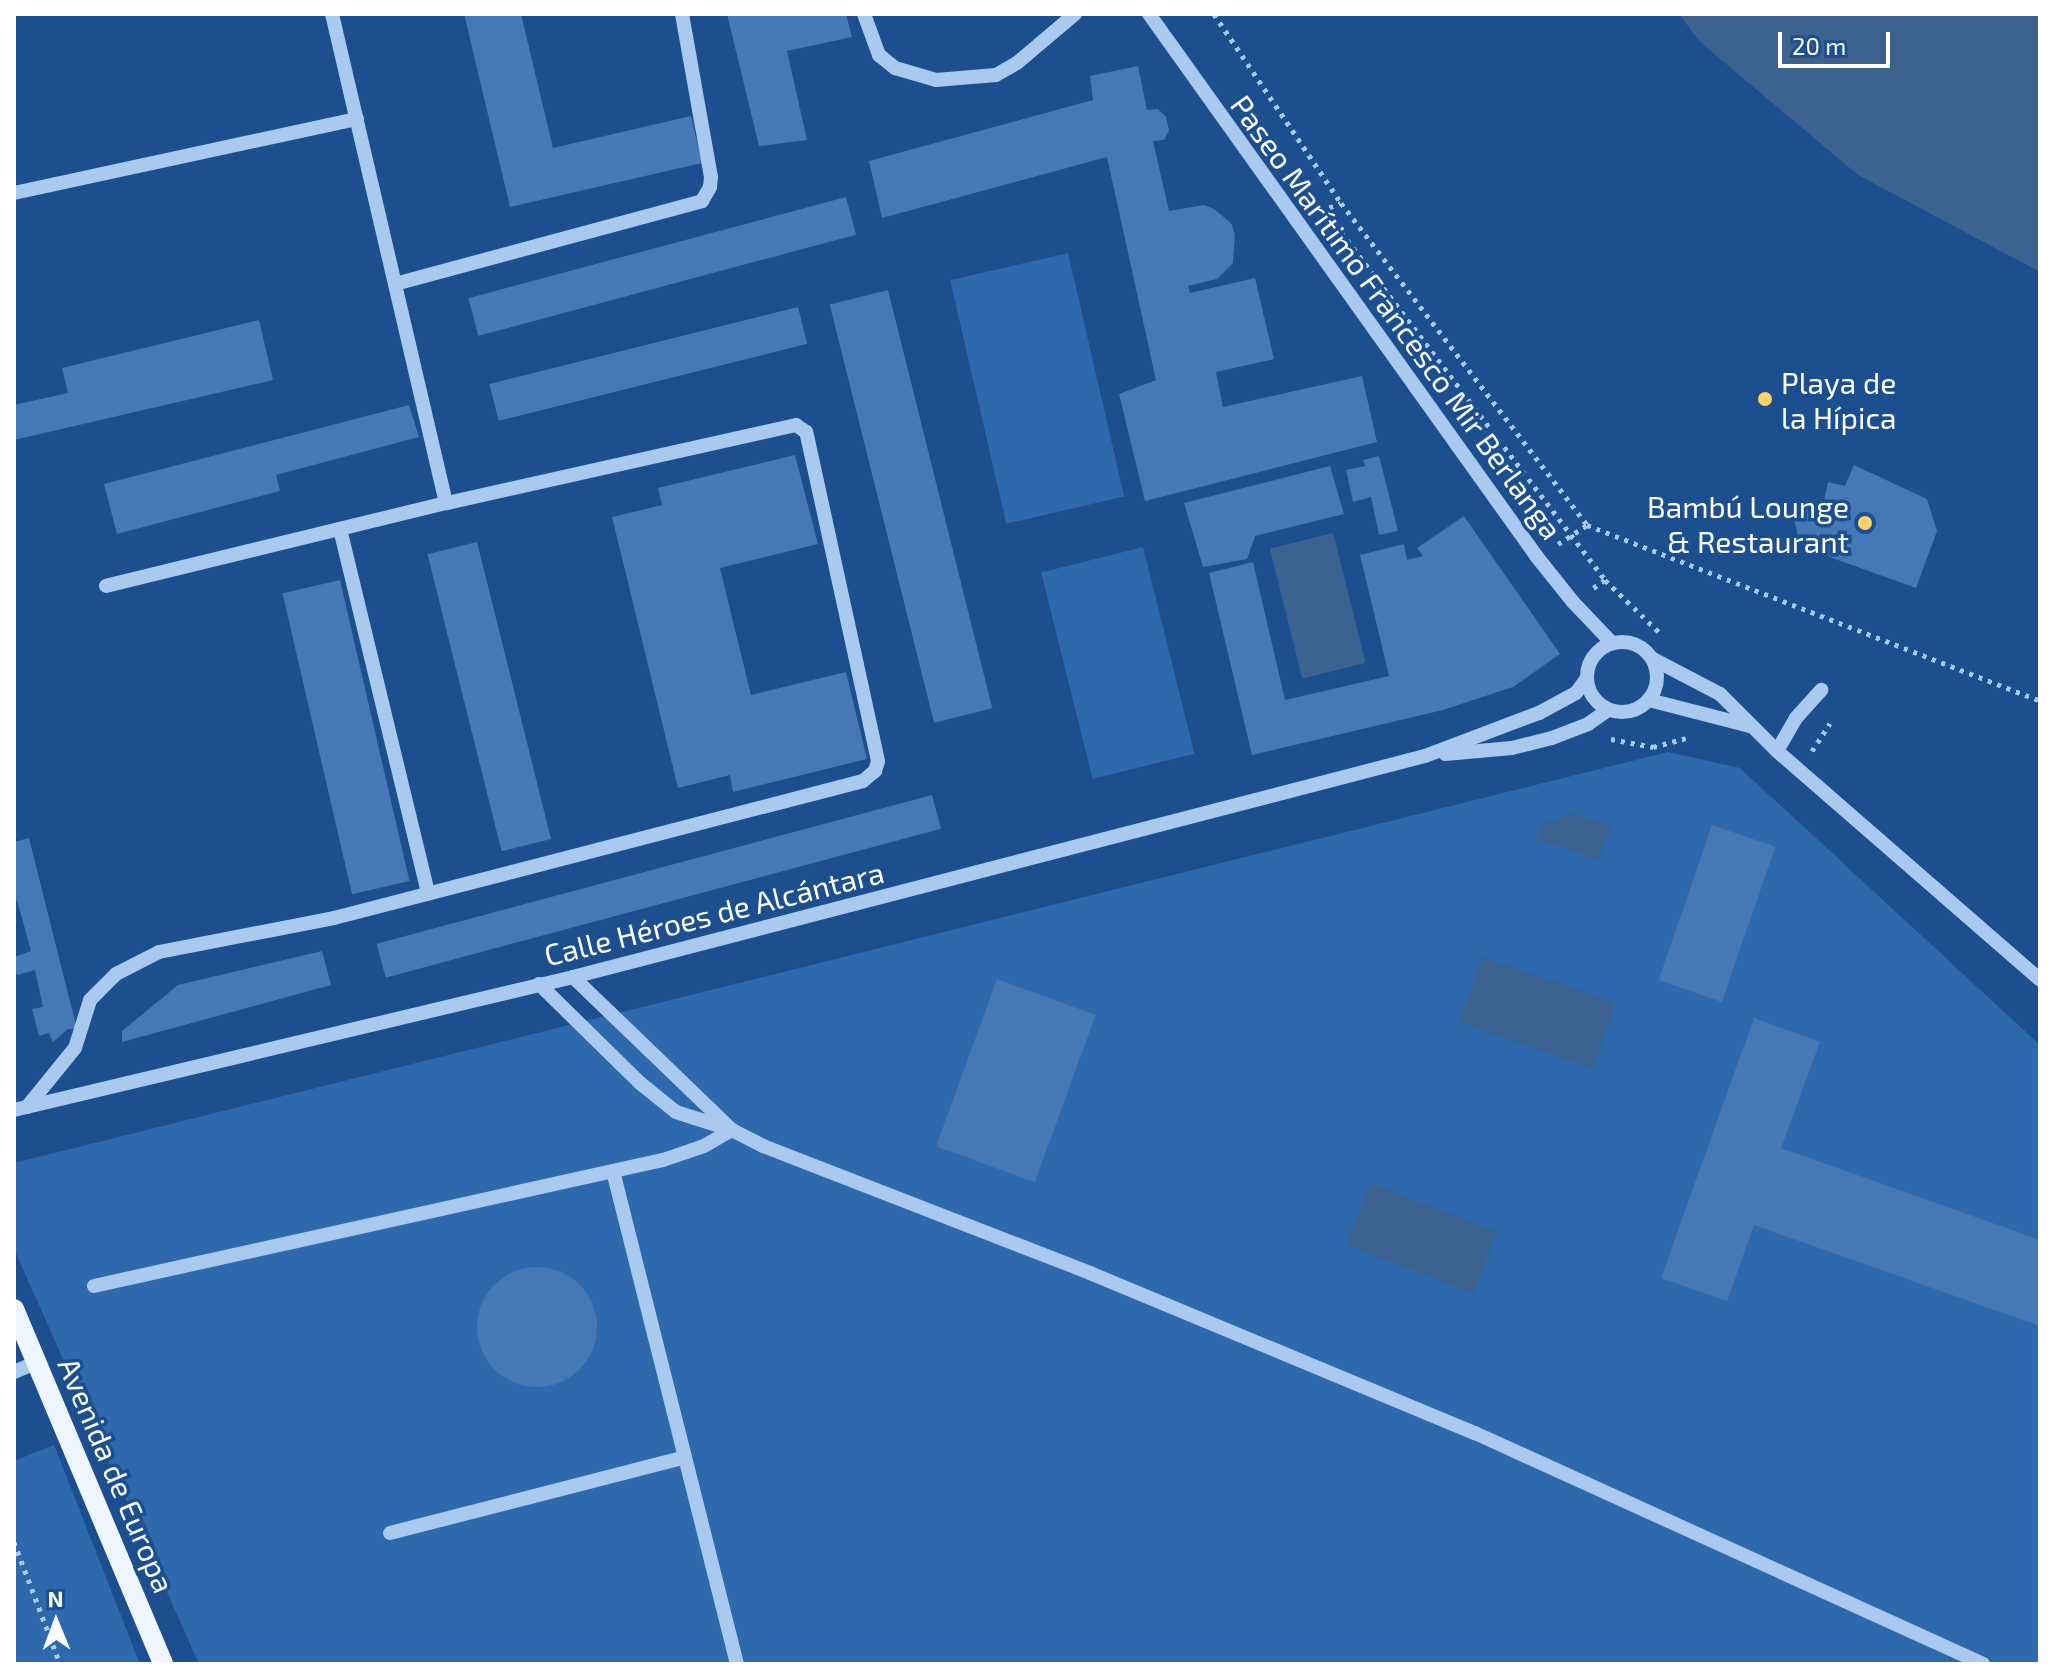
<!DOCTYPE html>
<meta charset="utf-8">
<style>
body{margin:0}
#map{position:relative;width:2054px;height:1678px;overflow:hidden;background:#1b4f8f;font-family:"Exo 2",sans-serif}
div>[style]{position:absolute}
.green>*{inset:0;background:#2e69ad;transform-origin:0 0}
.water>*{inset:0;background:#3c6290;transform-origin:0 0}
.building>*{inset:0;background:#4478b7;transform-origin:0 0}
.round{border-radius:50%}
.path>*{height:5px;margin-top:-2.5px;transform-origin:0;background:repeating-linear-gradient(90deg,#a9c9ee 0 4px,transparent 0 10px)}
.minor>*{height:14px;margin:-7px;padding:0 7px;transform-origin:7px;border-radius:7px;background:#a9c9ee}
.minor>.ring{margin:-7px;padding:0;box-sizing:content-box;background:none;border:14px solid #a9c9ee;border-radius:50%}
.major>*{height:20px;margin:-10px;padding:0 10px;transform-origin:10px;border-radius:10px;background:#f0f6ff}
.dots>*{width:22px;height:22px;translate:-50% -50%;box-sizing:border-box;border:4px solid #1b4f8f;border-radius:50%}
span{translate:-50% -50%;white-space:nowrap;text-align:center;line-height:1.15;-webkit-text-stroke:7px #1b4f8f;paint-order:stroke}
.street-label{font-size:30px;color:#fff}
.poi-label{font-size:30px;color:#fff}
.left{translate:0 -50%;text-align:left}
.right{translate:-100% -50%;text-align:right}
.frame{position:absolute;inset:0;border:16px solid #fff;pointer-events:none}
.north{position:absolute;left:16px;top:1582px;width:80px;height:80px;-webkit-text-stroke:6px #1b4f8f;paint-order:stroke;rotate:359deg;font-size:22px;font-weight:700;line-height:32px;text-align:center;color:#fff}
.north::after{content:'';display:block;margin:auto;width:28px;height:36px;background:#fff;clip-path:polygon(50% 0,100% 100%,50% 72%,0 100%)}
.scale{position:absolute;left:1778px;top:32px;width:112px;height:36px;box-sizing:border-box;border:4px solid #fff;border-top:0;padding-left:10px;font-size:24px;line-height:28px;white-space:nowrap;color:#fff;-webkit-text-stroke:6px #1b4f8f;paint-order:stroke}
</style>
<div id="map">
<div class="green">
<div style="left:1068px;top:253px;width:250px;height:121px;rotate:77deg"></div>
<div style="left:1143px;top:547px;width:213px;height:105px;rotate:76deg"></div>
<div style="clip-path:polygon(1668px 752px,1740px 768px,2040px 1045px,2040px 1664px,199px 1664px,14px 1249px,14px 1163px)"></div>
<div style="clip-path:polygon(54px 1445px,140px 1664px,14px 1664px,14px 1461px)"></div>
</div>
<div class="water">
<div style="clip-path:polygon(1679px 14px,2040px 14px,2040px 272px,1858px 175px,1700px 42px)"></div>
<div style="left:1333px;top:533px;width:134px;height:65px;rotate:76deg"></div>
<div style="clip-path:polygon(1572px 813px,1611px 826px,1598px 860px,1537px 839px,1542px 824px)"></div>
<div style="left:1482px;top:957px;width:141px;height:69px;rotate:19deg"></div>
<div style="left:1370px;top:1183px;width:136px;height:66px;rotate:21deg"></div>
</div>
<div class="building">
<div style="clip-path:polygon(464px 14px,521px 14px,553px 148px,691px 116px,702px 163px,510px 207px)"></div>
<div style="clip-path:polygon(727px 14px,846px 14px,852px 37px,787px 51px,807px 140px,759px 146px)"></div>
<div style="clip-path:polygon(1138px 66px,1147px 110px,1158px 109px,1166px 117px,1169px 130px,1164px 140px,1153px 141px,1169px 211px,1204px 205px,1214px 209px,1231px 223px,1235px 234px,1233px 263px,1217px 279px,1188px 286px,1190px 293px,1255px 278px,1274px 359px,1216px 372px,1223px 407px,1362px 376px,1377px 442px,1145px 501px,1119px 394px,1156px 380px,1107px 157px,882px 218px,869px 161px,1093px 100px,1090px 76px)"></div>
<div style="left:846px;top:197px;width:39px;height:391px;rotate:75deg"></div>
<div style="left:888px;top:290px;width:431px;height:60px;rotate:76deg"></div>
<div style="left:798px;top:307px;width:38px;height:318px;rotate:76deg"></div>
<div style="clip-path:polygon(259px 320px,273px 380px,14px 440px,14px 405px,68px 393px,62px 368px)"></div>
<div style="clip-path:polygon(409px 405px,419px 437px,276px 475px,280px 491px,117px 534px,104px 484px)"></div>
<div style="clip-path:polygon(795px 455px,818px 544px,720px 568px,751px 695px,846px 672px,867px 759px,733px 792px,730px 775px,678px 788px,612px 517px,662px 505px,658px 488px)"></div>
<div style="clip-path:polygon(1379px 456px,1398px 531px,1379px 535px,1371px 497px,1353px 502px,1346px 470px,1365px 466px,1363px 460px)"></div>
<div style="clip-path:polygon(1854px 465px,1927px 499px,1937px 531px,1916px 588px,1813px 551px,1811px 541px,1798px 535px,1793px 516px,1800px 501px,1822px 512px,1828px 482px,1845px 486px)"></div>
<div style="clip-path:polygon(1330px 466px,1344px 514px,1255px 536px,1247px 559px,1203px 567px,1184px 503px)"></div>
<div style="clip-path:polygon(1464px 516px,1560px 654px,1513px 687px,1443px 710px,1252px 755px,1209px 573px,1253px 562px,1285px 700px,1389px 676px,1360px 555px,1404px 544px,1407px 560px,1423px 556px,1417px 548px)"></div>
<div style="left:477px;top:542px;width:306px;height:51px;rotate:76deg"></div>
<div style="left:340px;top:580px;width:309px;height:59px;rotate:77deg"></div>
<div style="left:932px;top:795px;width:35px;height:575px;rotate:75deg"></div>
<div style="left:1712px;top:825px;width:67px;height:164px;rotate:19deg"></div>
<div style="clip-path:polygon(29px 838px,77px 1029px,68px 1029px,53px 1042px,49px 1033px,39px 1036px,32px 1009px,43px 1007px,35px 970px,17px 975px,14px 965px,14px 957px,31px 951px,17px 900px,14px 901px,14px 842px)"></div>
<div style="clip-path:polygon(322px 951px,331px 985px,122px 1042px,122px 1031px,178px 985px)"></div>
<div style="left:997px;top:979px;width:105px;height:178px;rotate:20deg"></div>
<div style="clip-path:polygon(1754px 1018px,1820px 1042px,1781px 1148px,2040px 1240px,2040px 1326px,1754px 1225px,1727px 1301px,1661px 1278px)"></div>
<div class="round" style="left:477px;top:1267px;width:120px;height:120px"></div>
</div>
<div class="path">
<div style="left:1214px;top:14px;width:228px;rotate:56.1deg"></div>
<div style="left:1341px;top:203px;width:405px;rotate:52.6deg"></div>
<div style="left:1320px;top:211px;width:22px;rotate:-21deg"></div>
<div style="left:1329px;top:216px;width:457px;rotate:52.8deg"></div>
<div style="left:1605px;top:580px;width:14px;rotate:146deg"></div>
<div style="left:1587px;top:525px;width:486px;rotate:21.2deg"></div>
<div style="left:1558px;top:544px;width:35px;rotate:-33deg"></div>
<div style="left:1605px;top:580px;width:76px;rotate:43.9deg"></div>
<div style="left:1611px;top:739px;width:43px;rotate:10.8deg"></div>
<div style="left:1653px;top:747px;width:34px;rotate:-15deg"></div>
<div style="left:1812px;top:751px;width:33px;rotate:-57deg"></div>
<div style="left:14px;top:1542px;width:130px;rotate:69.3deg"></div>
</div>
<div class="minor">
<div style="left:332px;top:14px;width:502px;rotate:76.88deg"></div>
<div style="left:864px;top:14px;width:44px;rotate:69.9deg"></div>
<div style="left:879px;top:55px;width:21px;rotate:39deg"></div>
<div style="left:895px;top:68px;width:43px;rotate:16.3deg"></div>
<div style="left:936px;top:80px;width:60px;rotate:-4.8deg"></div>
<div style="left:996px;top:75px;width:24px;rotate:-30deg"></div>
<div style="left:1017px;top:63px;width:76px;rotate:-40.2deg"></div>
<div style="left:1149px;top:14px;width:667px;rotate:54.45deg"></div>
<div style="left:1537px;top:557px;width:58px;rotate:51.3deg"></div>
<div style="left:1573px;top:602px;width:57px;rotate:46.4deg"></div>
<div style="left:14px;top:193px;width:351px;rotate:-12.2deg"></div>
<div style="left:395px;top:284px;width:318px;rotate:-15.1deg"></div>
<div style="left:702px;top:201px;width:16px;rotate:-60deg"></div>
<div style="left:710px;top:187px;width:10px;rotate:-84deg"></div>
<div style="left:711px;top:177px;width:166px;rotate:-100.1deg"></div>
<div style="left:340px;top:529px;width:375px;rotate:76.4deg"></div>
<div class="ring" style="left:1587px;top:642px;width:56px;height:56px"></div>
<div style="left:1653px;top:659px;width:76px;rotate:27.6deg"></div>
<div style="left:1720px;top:694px;width:81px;rotate:45deg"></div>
<div style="left:1777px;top:751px;width:349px;rotate:41deg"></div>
<div style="left:1649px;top:700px;width:104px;rotate:14.4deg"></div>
<div style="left:1777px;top:751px;width:38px;rotate:-60deg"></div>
<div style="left:1796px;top:718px;width:38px;rotate:-48deg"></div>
<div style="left:1445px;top:754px;width:67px;rotate:-5.1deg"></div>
<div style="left:1512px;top:748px;width:41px;rotate:-14deg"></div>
<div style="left:1552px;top:738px;width:39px;rotate:-21deg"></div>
<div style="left:1588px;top:724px;width:24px;rotate:-35deg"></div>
<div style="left:573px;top:977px;width:221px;rotate:43.9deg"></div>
<div style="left:539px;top:984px;width:141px;rotate:44.4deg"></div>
<div style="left:640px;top:1083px;width:46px;rotate:38.9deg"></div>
<div style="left:676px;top:1112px;width:59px;rotate:17.8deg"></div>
<div style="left:732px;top:1130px;width:35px;rotate:27deg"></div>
<div style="left:763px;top:1146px;width:351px;rotate:21.2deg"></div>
<div style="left:1090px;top:1273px;width:417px;rotate:22.6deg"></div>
<div style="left:1475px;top:1433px;width:558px;rotate:24.45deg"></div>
<div style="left:27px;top:1107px;width:76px;rotate:-50.9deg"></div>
<div style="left:75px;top:1048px;width:50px;rotate:-72.6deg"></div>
<div style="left:90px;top:1000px;width:37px;rotate:-45deg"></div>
<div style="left:116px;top:974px;width:48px;rotate:-27.1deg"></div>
<div style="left:159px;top:952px;width:178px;rotate:-11deg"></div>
<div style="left:334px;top:918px;width:546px;rotate:-14.52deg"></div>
<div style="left:863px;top:781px;width:16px;rotate:-40deg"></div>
<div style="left:875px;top:771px;width:10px;rotate:-73deg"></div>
<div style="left:878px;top:761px;width:337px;rotate:-102.3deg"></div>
<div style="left:806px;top:432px;width:12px;rotate:-145deg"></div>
<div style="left:796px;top:425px;width:359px;rotate:167.4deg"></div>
<div style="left:446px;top:503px;width:350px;rotate:166.3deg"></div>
<div style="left:14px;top:1110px;width:575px;rotate:-13.38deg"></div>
<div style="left:573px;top:977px;width:880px;rotate:-14.54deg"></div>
<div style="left:1425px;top:756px;width:122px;rotate:-20.7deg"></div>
<div style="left:1539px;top:713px;width:42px;rotate:-28.4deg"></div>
<div style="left:1576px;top:693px;width:17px;rotate:-54deg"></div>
<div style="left:613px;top:1171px;width:508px;rotate:75.88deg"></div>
<div style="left:94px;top:1286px;width:583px;rotate:-12.49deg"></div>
<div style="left:663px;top:1160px;width:43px;rotate:-18.9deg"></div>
<div style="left:704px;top:1146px;width:32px;rotate:-30deg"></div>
<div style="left:14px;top:1372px;width:25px;rotate:-23deg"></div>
<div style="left:390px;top:1533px;width:302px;rotate:-14.4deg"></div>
</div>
<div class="major">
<div style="left:14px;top:1309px;width:385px;rotate:67.2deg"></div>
</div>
<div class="dots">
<div style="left:1765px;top:399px;background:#ffd166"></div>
<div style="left:1865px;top:523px;background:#ffd166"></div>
</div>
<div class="street-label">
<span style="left:1397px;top:317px;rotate:54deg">Paseo Marítimo Francesco Mir Berlanga</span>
<span style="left:714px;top:913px;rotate:-14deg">Calle Héroes de Alcántara</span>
<span style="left:117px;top:1475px;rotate:67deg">Avenida de Europa</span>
</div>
<div class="poi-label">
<span class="left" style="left:1781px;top:399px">Playa de<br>la Hípica</span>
<span class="right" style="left:1849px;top:523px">Bambú Lounge<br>&amp; Restaurant</span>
</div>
<div class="frame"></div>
<div class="north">N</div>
<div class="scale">20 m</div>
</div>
